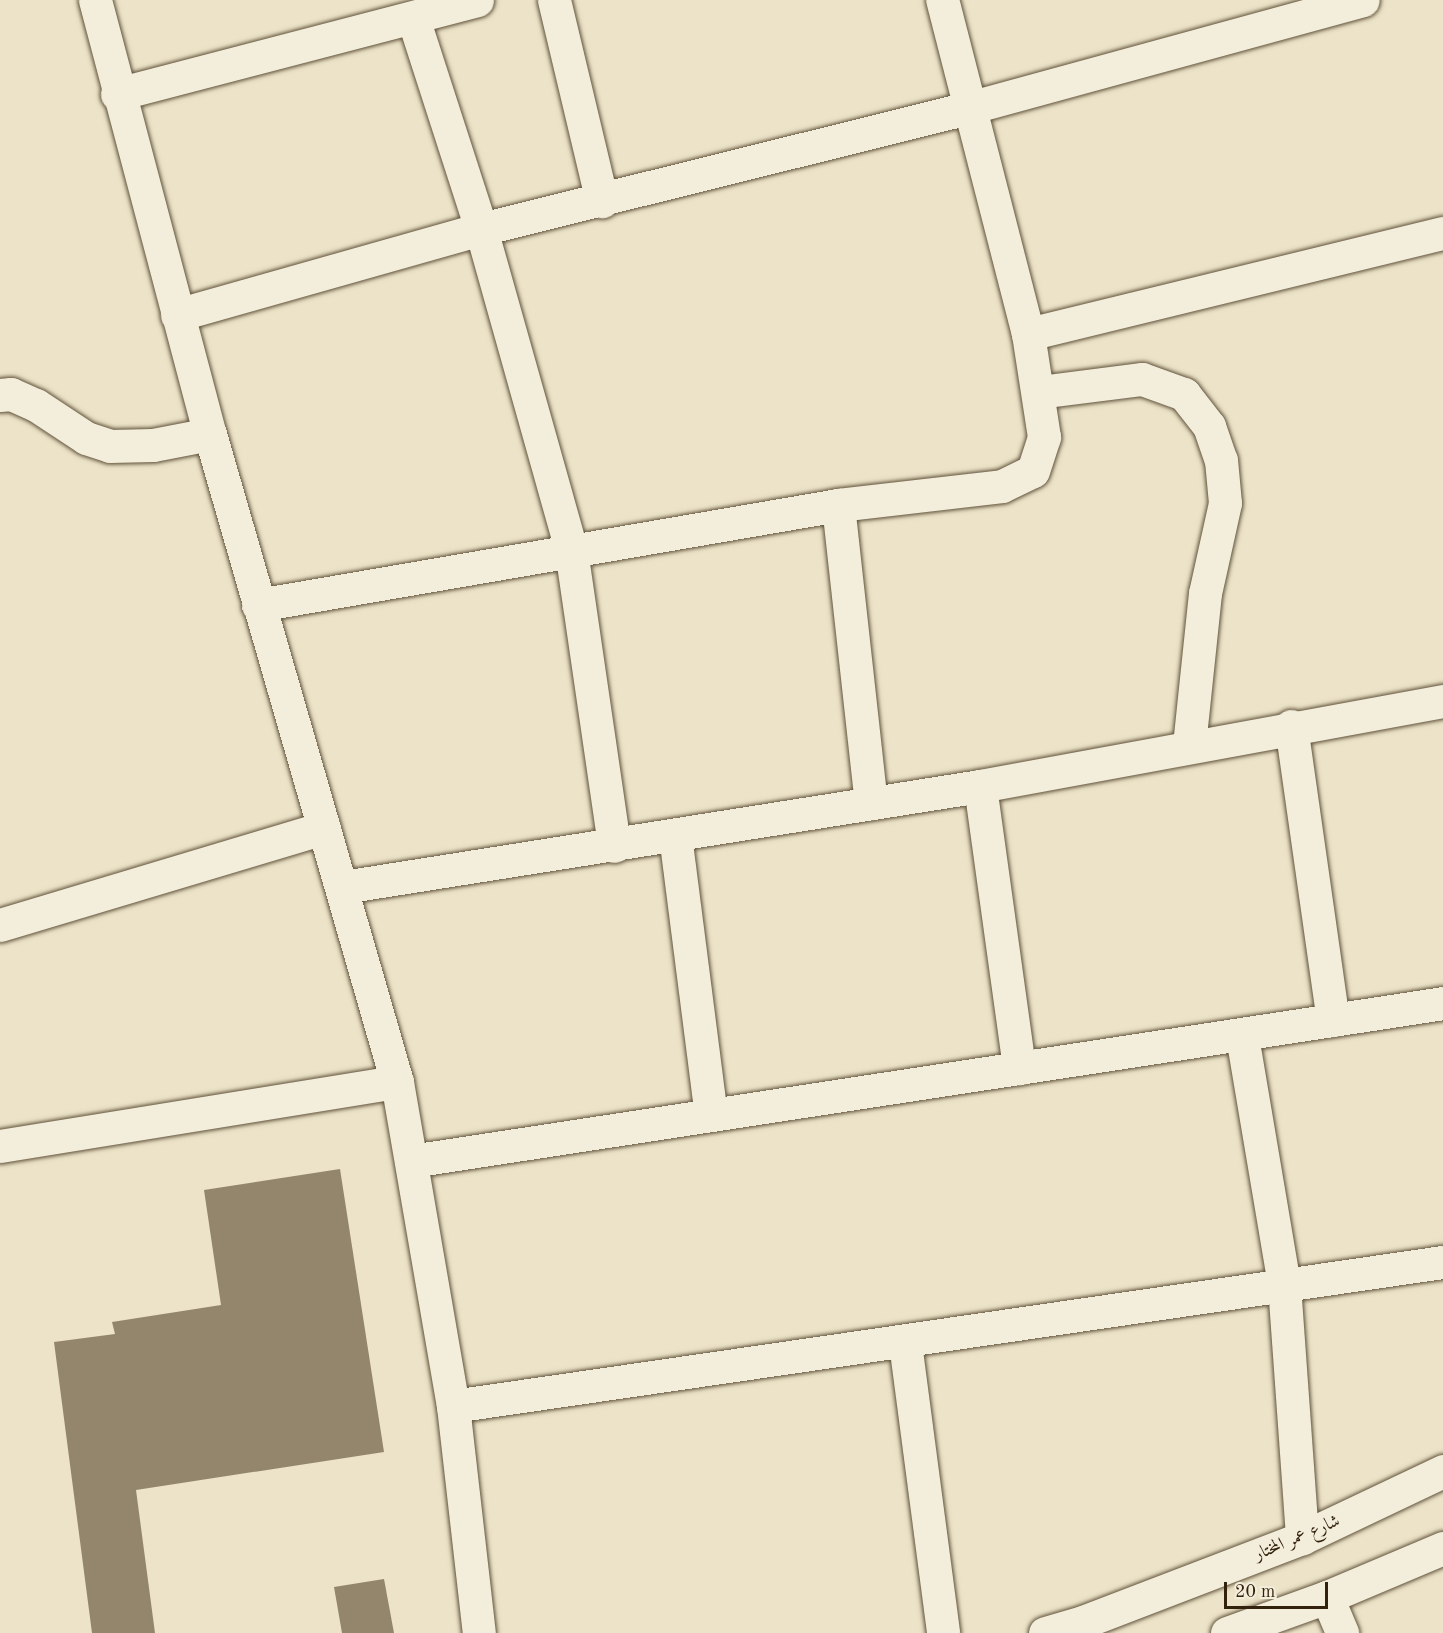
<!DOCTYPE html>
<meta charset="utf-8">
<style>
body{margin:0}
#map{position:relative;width:1443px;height:1633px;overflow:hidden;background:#ece3c8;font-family:"Old Standard TT",Amiri,serif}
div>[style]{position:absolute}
.building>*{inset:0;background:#93866d}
.roads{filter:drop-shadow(0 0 2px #60523a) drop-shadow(0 0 2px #60523a)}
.minor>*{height:33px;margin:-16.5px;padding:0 16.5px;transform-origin:16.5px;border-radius:16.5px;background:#f3eddb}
.tertiary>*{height:33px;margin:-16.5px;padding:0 16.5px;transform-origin:16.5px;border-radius:16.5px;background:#f3eddb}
span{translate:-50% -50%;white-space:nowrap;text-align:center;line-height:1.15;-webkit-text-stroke:4.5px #f3eddb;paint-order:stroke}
.street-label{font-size:18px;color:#32210b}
.scale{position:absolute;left:1224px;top:1582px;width:104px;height:27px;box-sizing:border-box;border:3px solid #32210b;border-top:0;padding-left:8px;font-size:18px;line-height:21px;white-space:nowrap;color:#32210b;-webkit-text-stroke:4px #f3eddb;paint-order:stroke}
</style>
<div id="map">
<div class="building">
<div style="clip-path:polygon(340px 1169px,384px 1452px,136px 1490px,155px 1633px,92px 1633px,54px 1342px,115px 1334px,112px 1322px,221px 1305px,204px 1190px)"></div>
<div style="clip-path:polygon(384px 1579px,394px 1633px,342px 1633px,334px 1587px)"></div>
</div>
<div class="roads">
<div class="minor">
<div style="left:95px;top:0;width:449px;rotate:75.2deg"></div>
<div style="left:210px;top:434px;width:674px;rotate:73.9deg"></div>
<div style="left:397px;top:1082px;width:329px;rotate:80.2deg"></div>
<div style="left:453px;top:1406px;width:228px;rotate:83.5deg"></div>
<div style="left:554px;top:0;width:207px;rotate:76.6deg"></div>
<div style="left:413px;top:18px;width:222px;rotate:72.1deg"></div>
<div style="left:481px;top:229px;width:333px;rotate:74.3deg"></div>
<div style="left:571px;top:550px;width:299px;rotate:81.7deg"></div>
<div style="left:117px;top:94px;width:372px;rotate:-14.6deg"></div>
<div style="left:177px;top:315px;width:316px;rotate:-15.8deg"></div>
<div style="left:481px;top:229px;width:506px;rotate:-13.95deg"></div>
<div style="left:972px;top:107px;width:405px;rotate:-15.3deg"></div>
<div style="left:1028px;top:334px;width:427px;rotate:-13.7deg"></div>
<div style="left:1039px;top:392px;width:104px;rotate:-7.2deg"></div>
<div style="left:1142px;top:379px;width:45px;rotate:19.7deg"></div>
<div style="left:1184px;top:394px;width:41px;rotate:52deg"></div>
<div style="left:1209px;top:426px;width:36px;rotate:71deg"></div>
<div style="left:1221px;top:460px;width:43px;rotate:84.7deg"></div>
<div style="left:1225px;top:503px;width:92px;rotate:102.5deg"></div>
<div style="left:1205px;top:593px;width:153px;rotate:96deg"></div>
<div style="left:0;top:395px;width:11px;rotate:-5deg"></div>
<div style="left:11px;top:394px;width:27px;rotate:24deg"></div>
<div style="left:36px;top:405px;width:60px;rotate:33.4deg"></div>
<div style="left:86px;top:438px;width:25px;rotate:18deg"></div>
<div style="left:110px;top:446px;width:43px;rotate:-1.3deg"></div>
<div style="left:153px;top:445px;width:58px;rotate:-10.9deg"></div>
<div style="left:838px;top:505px;width:300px;rotate:83.7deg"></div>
<div style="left:258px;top:605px;width:589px;rotate:-9.78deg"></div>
<div style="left:838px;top:505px;width:165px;rotate:-6.6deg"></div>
<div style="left:1002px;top:486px;width:34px;rotate:-26deg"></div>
<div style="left:1033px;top:471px;width:36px;rotate:-72deg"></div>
<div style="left:1044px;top:437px;width:104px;rotate:-98.8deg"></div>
<div style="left:1028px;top:334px;width:345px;rotate:-104.4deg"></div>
<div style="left:1291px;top:726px;width:297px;rotate:81.9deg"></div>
<div style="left:980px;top:786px;width:285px;rotate:82.1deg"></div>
<div style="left:675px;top:835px;width:282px;rotate:82.7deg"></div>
<div style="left:343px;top:887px;width:645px;rotate:-9.01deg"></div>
<div style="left:980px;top:786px;width:471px;rotate:-10.4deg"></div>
<div style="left:0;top:925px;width:338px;rotate:-16.7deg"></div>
<div style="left:1242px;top:1036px;width:253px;rotate:80.4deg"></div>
<div style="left:1284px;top:1285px;width:254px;rotate:85.9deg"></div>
<div style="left:0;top:1146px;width:402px;rotate:-9.2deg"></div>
<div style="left:411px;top:1161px;width:1044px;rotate:-8.7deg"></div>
<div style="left:905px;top:1343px;width:292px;rotate:82.5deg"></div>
<div style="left:453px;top:1406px;width:1000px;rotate:-8.28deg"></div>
<div style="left:1327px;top:1597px;width:39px;rotate:67deg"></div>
</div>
<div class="tertiary">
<div style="left:1045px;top:1633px;width:40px;rotate:-16deg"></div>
<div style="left:1083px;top:1622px;width:235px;rotate:-21deg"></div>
<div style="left:1302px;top:1538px;width:156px;rotate:-25.4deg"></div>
<div style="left:1227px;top:1633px;width:106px;rotate:-19.8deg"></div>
<div style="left:1327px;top:1597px;width:126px;rotate:-22.9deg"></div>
</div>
</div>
<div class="street-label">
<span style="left:1297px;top:1538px;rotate:-23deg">شارع عمر المختار</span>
</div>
<div class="scale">20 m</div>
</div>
